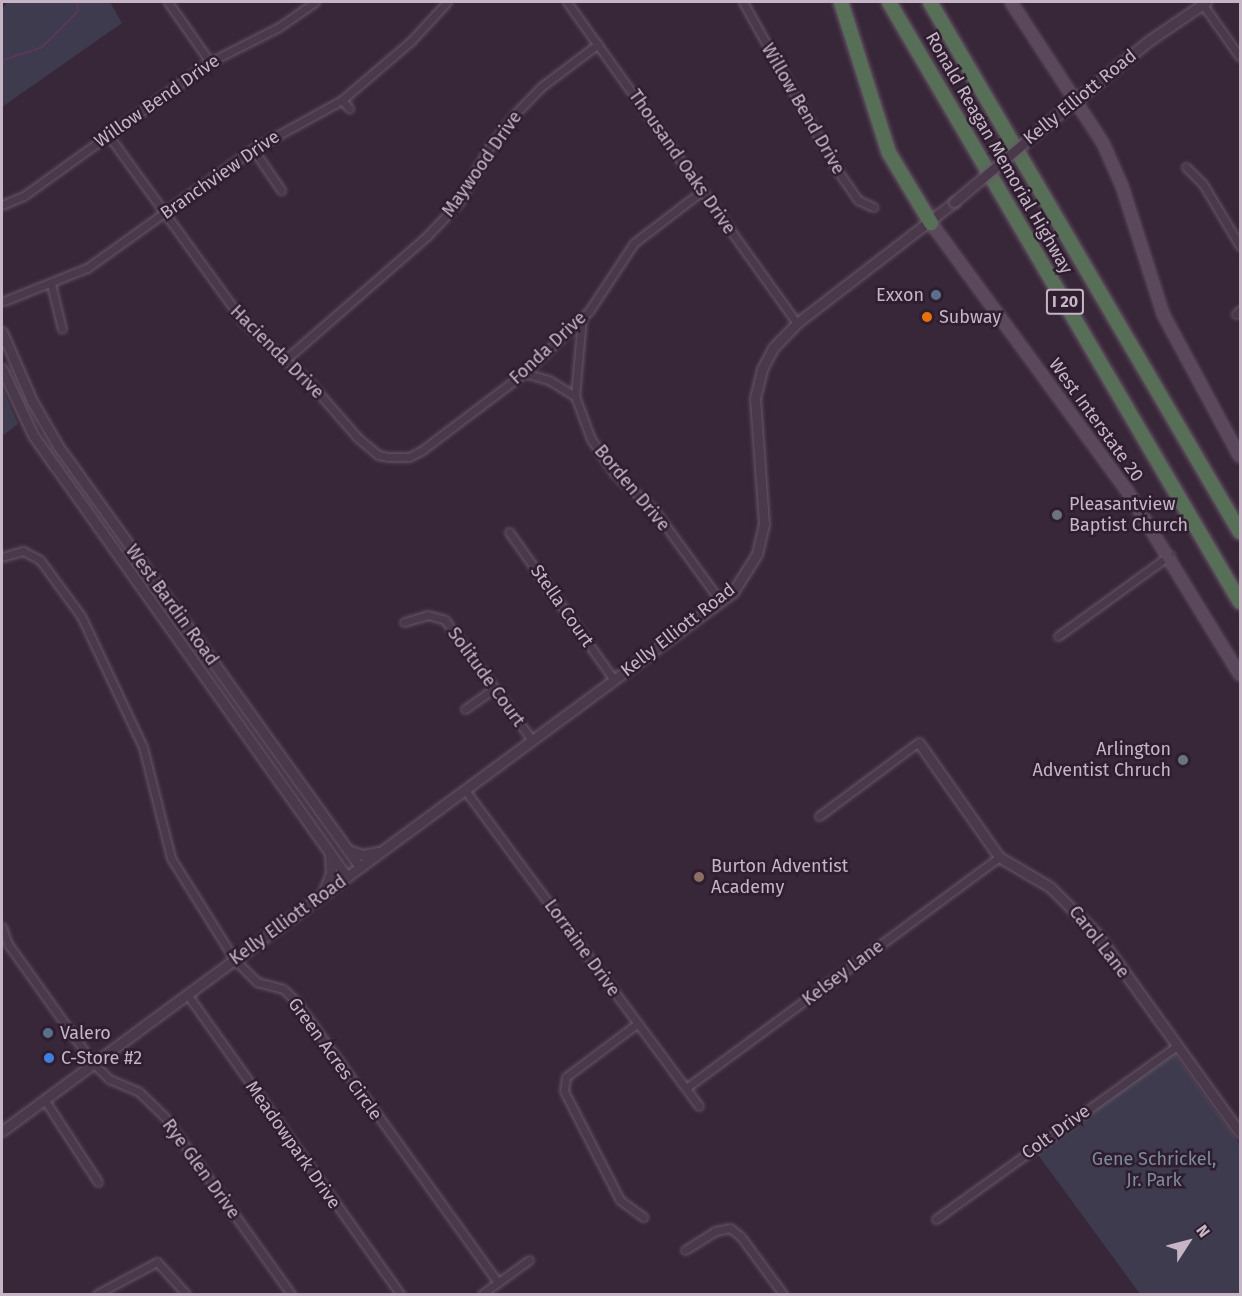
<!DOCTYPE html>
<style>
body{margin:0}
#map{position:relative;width:1242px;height:1296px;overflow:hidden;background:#382639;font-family:"Fira Sans",sans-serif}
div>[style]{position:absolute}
.green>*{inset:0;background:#3f3b4e}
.stream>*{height:2px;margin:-1px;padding:0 1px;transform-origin:1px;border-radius:1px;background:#58385a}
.roads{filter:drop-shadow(0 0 2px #675768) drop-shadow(0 0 2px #675768)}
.minor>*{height:7px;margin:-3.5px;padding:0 3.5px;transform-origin:3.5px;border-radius:3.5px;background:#49394a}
.tertiary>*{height:9px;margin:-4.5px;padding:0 4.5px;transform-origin:4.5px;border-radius:4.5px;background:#49394a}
.secondary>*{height:10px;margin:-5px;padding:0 5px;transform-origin:5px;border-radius:5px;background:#5c485c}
.motorway>*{height:14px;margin:-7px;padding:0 7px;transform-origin:7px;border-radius:7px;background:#586f57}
.bridges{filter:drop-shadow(0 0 2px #675768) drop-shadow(0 0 2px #675768)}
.tertiary-bridge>*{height:9px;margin:-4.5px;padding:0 4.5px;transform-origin:4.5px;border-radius:4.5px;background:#49394a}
.dots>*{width:16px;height:16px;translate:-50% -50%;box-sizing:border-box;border:3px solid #2e1e2f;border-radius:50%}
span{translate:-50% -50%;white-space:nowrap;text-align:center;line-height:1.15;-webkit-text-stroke:5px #2e1e2f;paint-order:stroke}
.shield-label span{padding:2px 4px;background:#2e1e2f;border:2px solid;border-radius:4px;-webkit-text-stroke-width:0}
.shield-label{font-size:16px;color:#c5b5c5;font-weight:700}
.street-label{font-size:18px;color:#c5b5c5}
.poi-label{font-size:18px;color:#c5b5c5}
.right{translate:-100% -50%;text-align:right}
.left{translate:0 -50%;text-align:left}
.park-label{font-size:18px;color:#7d8b9e}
.frame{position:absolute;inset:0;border:3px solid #c5b5c5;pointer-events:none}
.north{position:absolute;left:1158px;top:1212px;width:60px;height:60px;-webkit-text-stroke:4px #2e1e2f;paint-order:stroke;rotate:54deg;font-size:16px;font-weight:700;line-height:24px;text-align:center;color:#c5b5c5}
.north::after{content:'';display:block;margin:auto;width:21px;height:27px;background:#c5b5c5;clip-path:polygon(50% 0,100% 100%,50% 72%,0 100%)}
</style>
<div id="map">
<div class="green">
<div style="clip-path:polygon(7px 2px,110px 2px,122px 23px,2px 107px,2px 10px)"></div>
<div style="clip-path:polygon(2px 387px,18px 424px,2px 436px)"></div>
<div style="clip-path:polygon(1173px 1052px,1240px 1145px,1240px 1294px,1140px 1294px,1036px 1152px)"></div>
</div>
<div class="stream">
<div style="left:2px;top:64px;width:6px;rotate:-51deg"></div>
<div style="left:6px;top:59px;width:38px;rotate:-18deg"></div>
<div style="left:42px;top:47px;width:51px;rotate:-45deg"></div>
<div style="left:78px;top:11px;width:9px;rotate:-96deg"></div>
</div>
<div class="roads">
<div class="minor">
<div style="left:168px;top:2px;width:73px;rotate:55deg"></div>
<div style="left:567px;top:2px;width:395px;rotate:54.4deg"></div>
<div style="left:743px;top:2px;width:193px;rotate:60.8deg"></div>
<div style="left:837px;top:170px;width:37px;rotate:55deg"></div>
<div style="left:858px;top:200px;width:17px;rotate:25deg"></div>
<div style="left:1201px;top:2px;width:67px;rotate:54.7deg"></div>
<div style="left:342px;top:100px;width:11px;rotate:49deg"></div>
<div style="left:109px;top:136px;width:227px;rotate:54.1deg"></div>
<div style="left:242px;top:320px;width:93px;rotate:42.8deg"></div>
<div style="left:310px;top:383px;width:73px;rotate:48.9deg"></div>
<div style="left:358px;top:438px;width:26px;rotate:40deg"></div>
<div style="left:378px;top:455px;width:10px;rotate:11deg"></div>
<div style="left:388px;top:457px;width:21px"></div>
<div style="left:409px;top:457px;width:13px;rotate:-27deg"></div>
<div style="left:421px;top:451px;width:129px;rotate:-37.1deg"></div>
<div style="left:524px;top:373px;width:90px;rotate:-43.6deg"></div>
<div style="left:589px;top:311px;width:82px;rotate:-56.5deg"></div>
<div style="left:634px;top:243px;width:86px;rotate:-37.4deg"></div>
<div style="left:253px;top:149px;width:50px;rotate:55.7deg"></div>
<div style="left:1186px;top:167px;width:24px;rotate:45deg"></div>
<div style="left:1203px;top:184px;width:72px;rotate:59.2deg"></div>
<div style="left:2px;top:205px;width:25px;rotate:-23deg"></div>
<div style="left:25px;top:195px;width:228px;rotate:-35.7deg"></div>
<div style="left:210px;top:62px;width:77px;rotate:-26.9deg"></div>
<div style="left:279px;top:27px;width:44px;rotate:-34.8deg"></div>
<div style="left:51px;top:284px;width:46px;rotate:76.3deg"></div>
<div style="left:4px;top:301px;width:89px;rotate:-21.7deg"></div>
<div style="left:87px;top:268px;width:204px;rotate:-35.6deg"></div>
<div style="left:253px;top:149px;width:102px;rotate:-28.8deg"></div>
<div style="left:342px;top:100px;width:89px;rotate:-40.5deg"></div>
<div style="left:410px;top:42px;width:54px;rotate:-47.2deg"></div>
<div style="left:1236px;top:314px;width:6px;rotate:-45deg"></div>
<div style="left:582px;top:318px;width:78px;rotate:95.1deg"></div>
<div style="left:575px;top:396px;width:46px;rotate:69.6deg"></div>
<div style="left:591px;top:439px;width:41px;rotate:55.9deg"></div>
<div style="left:614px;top:473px;width:54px;rotate:42.8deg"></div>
<div style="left:654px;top:510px;width:114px;rotate:53.9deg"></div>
<div style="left:286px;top:359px;width:187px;rotate:-41.1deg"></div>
<div style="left:427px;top:236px;width:47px;rotate:-46.7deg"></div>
<div style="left:459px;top:202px;width:60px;rotate:-61.3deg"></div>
<div style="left:488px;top:149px;width:44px;rotate:-52.4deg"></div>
<div style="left:515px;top:114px;width:37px;rotate:-46deg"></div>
<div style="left:541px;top:87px;width:71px;rotate:-37deg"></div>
<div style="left:524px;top:373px;width:26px;rotate:16deg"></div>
<div style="left:549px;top:380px;width:31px;rotate:32deg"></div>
<div style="left:509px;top:532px;width:181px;rotate:54.6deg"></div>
<div style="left:2px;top:557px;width:22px;rotate:-16deg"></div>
<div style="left:23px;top:551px;width:19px;rotate:28deg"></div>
<div style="left:40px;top:560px;width:69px;rotate:53.8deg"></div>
<div style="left:81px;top:616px;width:145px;rotate:64.7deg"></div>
<div style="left:143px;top:747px;width:114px;rotate:75.8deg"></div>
<div style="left:171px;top:858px;width:119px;rotate:58deg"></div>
<div style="left:234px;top:959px;width:33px;rotate:45deg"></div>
<div style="left:257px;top:982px;width:27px;rotate:15deg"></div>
<div style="left:283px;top:989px;width:16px;rotate:43deg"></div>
<div style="left:295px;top:1000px;width:348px;rotate:54.3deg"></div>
<div style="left:404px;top:622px;width:25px;rotate:-16deg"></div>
<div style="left:428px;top:615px;width:18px;rotate:16deg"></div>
<div style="left:445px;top:620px;width:148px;rotate:54.1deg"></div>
<div style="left:1058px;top:636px;width:138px;rotate:-35.9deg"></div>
<div style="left:465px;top:709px;width:35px;rotate:-35deg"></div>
<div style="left:465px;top:790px;width:393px;rotate:53.5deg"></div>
<div style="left:819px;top:816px;width:121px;rotate:-36.6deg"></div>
<div style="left:2px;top:927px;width:18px;rotate:71deg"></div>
<div style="left:8px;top:944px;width:146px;rotate:54.5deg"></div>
<div style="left:93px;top:1063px;width:23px;rotate:45deg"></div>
<div style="left:109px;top:1079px;width:33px;rotate:23deg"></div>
<div style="left:139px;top:1092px;width:35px;rotate:44deg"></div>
<div style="left:164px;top:1116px;width:219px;rotate:54.5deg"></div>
<div style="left:187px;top:994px;width:368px;rotate:54.6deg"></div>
<div style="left:638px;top:1023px;width:90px;rotate:143.1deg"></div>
<div style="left:566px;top:1077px;width:14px;rotate:98deg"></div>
<div style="left:564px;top:1091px;width:123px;rotate:62.8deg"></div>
<div style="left:620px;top:1200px;width:29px;rotate:36deg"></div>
<div style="left:686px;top:1088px;width:389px;rotate:-36.4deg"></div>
<div style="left:44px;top:1099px;width:99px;rotate:57deg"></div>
<div style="left:936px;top:1219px;width:297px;rotate:-35.7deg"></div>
<div style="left:685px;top:1250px;width:36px;rotate:-32deg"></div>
<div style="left:715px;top:1231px;width:15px;rotate:-11deg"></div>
<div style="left:730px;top:1228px;width:14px;rotate:39deg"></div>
<div style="left:741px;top:1237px;width:71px;rotate:53.6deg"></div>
<div style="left:97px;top:1294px;width:68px;rotate:-28.1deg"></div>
<div style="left:157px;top:1262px;width:43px;rotate:47.8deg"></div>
<div style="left:482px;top:1294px;width:58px;rotate:-35.9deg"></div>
</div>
<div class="tertiary">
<div style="left:1049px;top:122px;width:130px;rotate:-39.1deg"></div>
<div style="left:1150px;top:40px;width:68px;rotate:-34.2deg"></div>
<div style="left:2px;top:332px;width:75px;rotate:66.5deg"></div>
<div style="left:32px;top:401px;width:52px;rotate:60deg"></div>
<div style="left:58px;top:446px;width:518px;rotate:54.35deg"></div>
<div style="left:2px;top:369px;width:73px;rotate:64.8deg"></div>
<div style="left:33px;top:435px;width:38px;rotate:55deg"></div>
<div style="left:55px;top:466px;width:504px;rotate:54.61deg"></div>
<div style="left:919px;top:743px;width:139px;rotate:54.9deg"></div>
<div style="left:999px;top:857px;width:59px;rotate:30.5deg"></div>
<div style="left:1050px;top:887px;width:66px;rotate:45deg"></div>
<div style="left:1097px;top:934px;width:245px;rotate:54.3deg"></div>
<div style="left:348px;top:850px;width:16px;rotate:18deg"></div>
<div style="left:363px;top:855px;width:14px;rotate:-12deg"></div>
<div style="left:323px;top:893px;width:22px;rotate:-68deg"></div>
<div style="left:331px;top:873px;width:18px;rotate:-93deg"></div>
<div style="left:2px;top:1131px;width:908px;rotate:-36.4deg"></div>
<div style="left:733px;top:592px;width:45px;rotate:-57.7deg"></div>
<div style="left:757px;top:554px;width:31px;rotate:-77deg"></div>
<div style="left:764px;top:524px;width:126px;rotate:-94.1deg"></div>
<div style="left:755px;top:398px;width:30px;rotate:-76deg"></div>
<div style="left:762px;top:369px;width:24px;rotate:-62deg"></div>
<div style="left:773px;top:348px;width:35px;rotate:-46deg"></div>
<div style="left:797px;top:323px;width:198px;rotate:-37.6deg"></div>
</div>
<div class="secondary">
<div style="left:1011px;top:2px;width:168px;rotate:56.9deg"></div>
<div style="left:1103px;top:143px;width:47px;rotate:66.2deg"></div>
<div style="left:1122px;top:186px;width:134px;rotate:72.2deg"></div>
<div style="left:1163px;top:314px;width:162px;rotate:61.7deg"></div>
<div style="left:931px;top:223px;width:330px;rotate:53.8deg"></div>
<div style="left:1126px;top:489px;width:218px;rotate:58.5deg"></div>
</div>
<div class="motorway">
<div style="left:841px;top:2px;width:158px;rotate:72.4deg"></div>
<div style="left:889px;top:153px;width:82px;rotate:59deg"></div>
<div style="left:889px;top:2px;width:695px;rotate:59.67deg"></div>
<div style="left:930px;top:2px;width:614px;rotate:59.68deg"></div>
</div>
</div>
<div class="bridges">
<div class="tertiary-bridge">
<div style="left:954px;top:202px;width:124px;rotate:-40.1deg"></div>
</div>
</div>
<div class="dots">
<div style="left:936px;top:295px;background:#5c6f8a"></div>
<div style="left:927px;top:317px;background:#e8710a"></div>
<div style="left:1057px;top:515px;background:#6b7280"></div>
<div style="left:1183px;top:760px;background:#6b7280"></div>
<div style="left:699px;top:877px;background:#8d6e63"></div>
<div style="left:48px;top:1033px;background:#5c6f8a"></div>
<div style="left:49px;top:1058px;background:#3f7fe0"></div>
</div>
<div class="shield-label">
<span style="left:1065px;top:302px">I 20</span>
</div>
<div class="street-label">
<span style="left:1080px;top:97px;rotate:-39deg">Kelly Elliott Road</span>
<span style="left:157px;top:101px;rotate:-35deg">Willow Bend Drive</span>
<span style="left:803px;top:109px;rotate:60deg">Willow Bend Drive</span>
<span style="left:999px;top:153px;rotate:60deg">Ronald Reagan Memorial Highway</span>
<span style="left:682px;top:162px;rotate:55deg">Thousand Oaks Drive</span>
<span style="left:482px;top:164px;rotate:-55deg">Maywood Drive</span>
<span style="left:220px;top:175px;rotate:-35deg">Branchview Drive</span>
<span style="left:548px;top:348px;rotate:-43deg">Fonda Drive</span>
<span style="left:277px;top:352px;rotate:45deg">Hacienda Drive</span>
<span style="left:1096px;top:420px;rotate:54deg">West Interstate 20</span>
<span style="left:632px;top:488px;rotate:50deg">Borden Drive</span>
<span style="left:172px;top:605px;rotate:54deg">West Bardin Road</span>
<span style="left:562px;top:606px;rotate:55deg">Stella Court</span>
<span style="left:678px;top:630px;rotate:-38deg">Kelly Elliott Road</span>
<span style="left:486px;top:677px;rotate:54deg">Solitude Court</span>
<span style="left:288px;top:920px;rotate:-36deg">Kelly Elliott Road</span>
<span style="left:1099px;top:942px;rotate:52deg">Carol Lane</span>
<span style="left:582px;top:948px;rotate:54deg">Lorraine Drive</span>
<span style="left:843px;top:973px;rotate:-37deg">Kelsey Lane</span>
<span style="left:335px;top:1059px;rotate:54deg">Green Acres Circle</span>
<span style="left:1056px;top:1132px;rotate:-36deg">Colt Drive</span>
<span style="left:293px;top:1145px;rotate:55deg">Meadowpark Drive</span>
<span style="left:201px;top:1169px;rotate:54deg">Rye Glen Drive</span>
</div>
<div class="poi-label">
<span class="right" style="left:924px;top:295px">Exxon</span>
<span class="left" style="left:939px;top:317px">Subway</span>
<span class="left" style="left:1069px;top:515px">Pleasantview<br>Baptist Church</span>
<span class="right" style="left:1171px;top:760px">Arlington<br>Adventist Chruch</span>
<span class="left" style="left:711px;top:877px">Burton Adventist<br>Academy</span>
<span class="left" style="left:60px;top:1033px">Valero</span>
<span class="left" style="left:61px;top:1058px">C-Store #2</span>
</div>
<div class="park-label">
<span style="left:1154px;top:1170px">Gene Schrickel,<br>Jr. Park</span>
</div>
<div class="frame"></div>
<div class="north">N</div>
</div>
